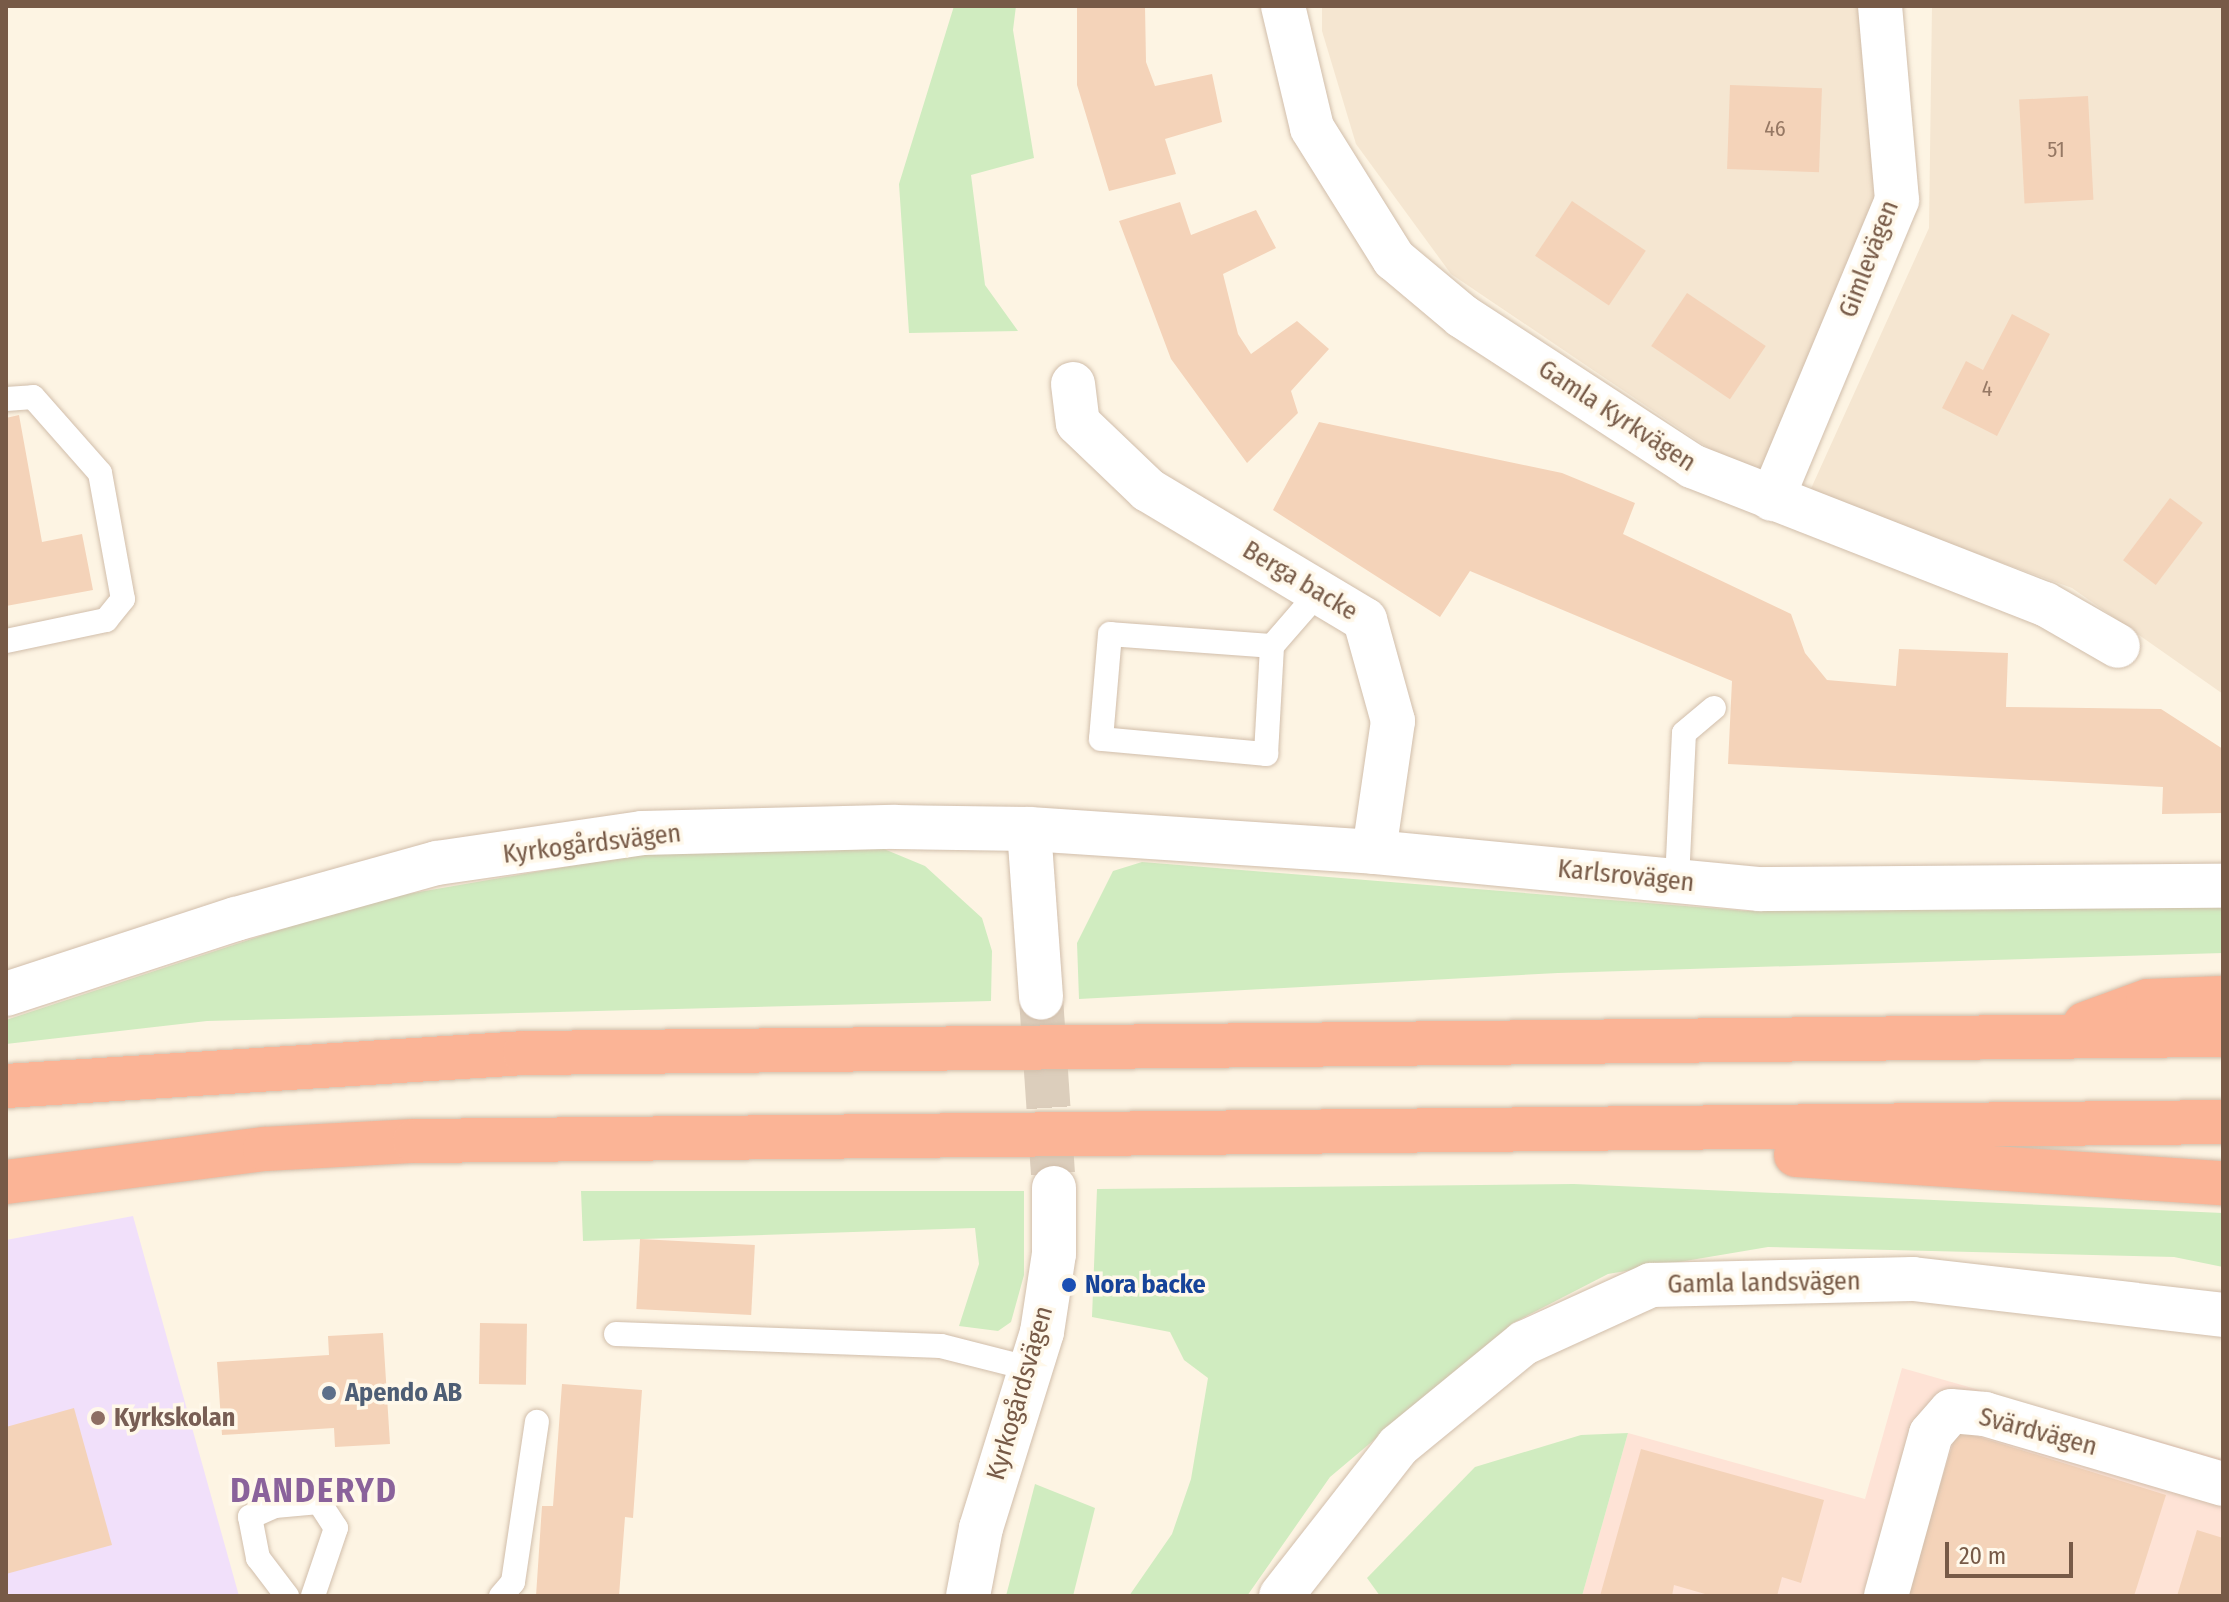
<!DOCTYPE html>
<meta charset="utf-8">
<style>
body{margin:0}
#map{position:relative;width:2229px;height:1602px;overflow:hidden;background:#fdf4e3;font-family:"Fira Sans Condensed",sans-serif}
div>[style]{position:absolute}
.residential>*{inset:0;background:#f5e6d1}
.commercial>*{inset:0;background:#fee3d6}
.education>*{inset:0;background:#f1e0fa}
.green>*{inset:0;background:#d0ecc0}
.building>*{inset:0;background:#f4d3b9;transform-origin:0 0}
.secondary-tunnel>*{height:44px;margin-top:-22px;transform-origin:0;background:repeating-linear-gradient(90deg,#dccebc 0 44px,transparent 0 66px)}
.roads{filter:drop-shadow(0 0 2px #d1beab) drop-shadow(0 0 2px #d1beab)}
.lane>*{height:24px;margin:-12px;padding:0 12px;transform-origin:12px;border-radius:12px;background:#fff}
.street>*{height:44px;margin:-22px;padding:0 22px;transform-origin:22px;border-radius:22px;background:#fff}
.secondary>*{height:44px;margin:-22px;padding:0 22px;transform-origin:22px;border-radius:22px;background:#fff}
.highway>*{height:44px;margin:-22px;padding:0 22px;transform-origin:22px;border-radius:22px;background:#fbb496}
.dots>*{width:22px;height:22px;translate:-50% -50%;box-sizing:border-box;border:4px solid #fff8ea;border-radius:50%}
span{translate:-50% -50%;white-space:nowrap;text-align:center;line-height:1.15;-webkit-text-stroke:7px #fff8ea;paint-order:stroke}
.number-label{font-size:22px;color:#967864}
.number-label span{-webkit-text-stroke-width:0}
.street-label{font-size:26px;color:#775a47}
.transit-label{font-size:26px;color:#164399;font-weight:700}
.left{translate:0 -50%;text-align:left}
.service-label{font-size:26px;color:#4e5e75;font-weight:700}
.education-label{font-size:26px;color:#785e54;font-weight:700}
.district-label{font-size:34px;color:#8a629b;font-weight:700;letter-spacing:2px}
.frame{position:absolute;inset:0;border:8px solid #775a47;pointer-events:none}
.scale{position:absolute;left:1945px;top:1542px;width:128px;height:36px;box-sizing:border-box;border:4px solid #775a47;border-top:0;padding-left:10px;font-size:24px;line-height:28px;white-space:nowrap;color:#775a47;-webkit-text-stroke:6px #fff8ea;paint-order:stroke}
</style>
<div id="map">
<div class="residential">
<div style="clip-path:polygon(1322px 6px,1860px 6px,1880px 203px,1763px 485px,1451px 274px,1356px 144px,1322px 31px)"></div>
<div style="clip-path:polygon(1932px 6px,2223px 6px,2223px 694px,2072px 588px,1809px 493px,1929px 228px)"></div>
</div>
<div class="commercial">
<div style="clip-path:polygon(1902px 1368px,2223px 1459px,2223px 1596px,1582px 1596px,1628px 1433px,1865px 1499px)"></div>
</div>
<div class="education">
<div style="clip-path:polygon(133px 1216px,239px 1596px,6px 1596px,6px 1240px)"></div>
</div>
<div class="green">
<div style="clip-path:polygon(954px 6px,1016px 6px,1013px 30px,1034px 158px,971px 175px,985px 285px,1018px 331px,909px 333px,899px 184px)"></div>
<div style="clip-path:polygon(884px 849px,925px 866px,982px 918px,992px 951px,991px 1001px,207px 1021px,6px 1044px,6px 1020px,367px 901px,657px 851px)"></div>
<div style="clip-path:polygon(1142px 862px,1747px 911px,2223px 894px,2223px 953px,1558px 973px,1079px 999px,1077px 943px,1113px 871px)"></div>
<div style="clip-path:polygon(1574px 1184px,2223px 1213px,2223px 1267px,2174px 1257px,1768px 1247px,1608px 1274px,1513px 1323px,1330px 1477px,1247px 1596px,1129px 1596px,1172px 1534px,1191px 1479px,1208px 1378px,1184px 1360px,1170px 1332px,1092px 1317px,1097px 1189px)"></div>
<div style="clip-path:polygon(581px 1191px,1024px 1191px,1024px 1275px,1011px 1322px,998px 1331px,959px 1326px,979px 1264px,975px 1228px,583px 1241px)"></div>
<div style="clip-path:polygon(1628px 1433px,1582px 1596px,1380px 1596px,1367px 1578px,1475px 1467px,1581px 1435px)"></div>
<div style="clip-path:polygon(1035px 1484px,1095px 1508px,1073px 1596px,1006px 1596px)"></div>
</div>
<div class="building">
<div style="clip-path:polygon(1077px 6px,1145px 6px,1146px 62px,1155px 86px,1212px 74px,1222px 122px,1165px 139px,1176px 174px,1109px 191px,1077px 85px)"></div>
<div style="left:1730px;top:85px;width:92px;height:84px;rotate:2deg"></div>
<div style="left:2088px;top:96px;width:104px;height:69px;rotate:87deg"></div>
<div style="left:1572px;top:201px;width:89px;height:66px;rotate:34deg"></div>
<div style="clip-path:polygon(1180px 202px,1191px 235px,1256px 210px,1276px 248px,1223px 274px,1238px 334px,1251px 354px,1297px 321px,1329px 349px,1291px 391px,1298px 413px,1247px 463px,1171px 359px,1119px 221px)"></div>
<div style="left:1687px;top:293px;width:95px;height:64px;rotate:34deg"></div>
<div style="clip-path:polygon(2012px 314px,2050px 334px,1997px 436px,1942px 408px,1966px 361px,1983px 370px)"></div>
<div style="clip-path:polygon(19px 415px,42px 542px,82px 534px,93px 590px,6px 606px,6px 418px)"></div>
<div style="clip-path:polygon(1319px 422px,1562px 473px,1635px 503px,1623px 534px,1791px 614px,1805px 653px,1827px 680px,1896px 686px,1899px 649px,2008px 653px,2006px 707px,2161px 709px,2223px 749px,2223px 813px,2162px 814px,2163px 787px,1728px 764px,1732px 681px,1470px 571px,1440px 617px,1273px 510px)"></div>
<div style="left:2170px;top:498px;width:41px;height:78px;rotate:37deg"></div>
<div style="left:640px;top:1239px;width:115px;height:70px;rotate:3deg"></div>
<div style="left:480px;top:1323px;width:47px;height:61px;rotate:1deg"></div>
<div style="clip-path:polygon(383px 1333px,390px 1444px,335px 1447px,334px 1428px,222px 1435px,217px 1362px,329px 1355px,328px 1336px)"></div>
<div style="clip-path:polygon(562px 1384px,642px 1390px,633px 1518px,625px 1517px,619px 1596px,536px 1596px,542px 1506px,553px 1506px)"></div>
<div style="clip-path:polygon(74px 1408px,112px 1545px,6px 1574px,6px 1427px)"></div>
<div style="clip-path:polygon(1957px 1430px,2166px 1495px,2134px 1596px,1906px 1596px)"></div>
<div style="clip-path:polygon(1641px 1449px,1824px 1500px,1801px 1583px,1782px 1577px,1777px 1596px,1712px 1596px,1674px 1585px,1672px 1596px,1600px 1596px)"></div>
<div style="clip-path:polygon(2197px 1530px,2223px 1538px,2223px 1596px,2177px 1596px)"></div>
</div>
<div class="secondary-tunnel">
<div style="left:1041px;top:998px;width:190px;rotate:86.1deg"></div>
</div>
<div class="roads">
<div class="lane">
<div style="left:6px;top:399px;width:27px;rotate:-4deg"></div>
<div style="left:33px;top:397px;width:101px;rotate:48.6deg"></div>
<div style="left:100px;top:473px;width:128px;rotate:79.7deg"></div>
<div style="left:123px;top:599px;width:27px;rotate:129deg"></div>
<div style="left:106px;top:620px;width:102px;rotate:168.1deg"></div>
<div style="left:1272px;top:646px;width:162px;rotate:-175.8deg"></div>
<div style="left:1110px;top:634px;width:105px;rotate:94.9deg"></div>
<div style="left:1101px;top:739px;width:166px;rotate:5.2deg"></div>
<div style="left:1266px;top:754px;width:108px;rotate:-86.8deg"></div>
<div style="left:1272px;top:646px;width:72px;rotate:-49deg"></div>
<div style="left:1677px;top:881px;width:148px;rotate:-87.3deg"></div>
<div style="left:1684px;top:733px;width:39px;rotate:-40deg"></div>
<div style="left:616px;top:1334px;width:325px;rotate:2.1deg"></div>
<div style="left:941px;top:1346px;width:93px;rotate:14.3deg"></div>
<div style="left:287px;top:1596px;width:48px;rotate:-127.3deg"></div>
<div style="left:258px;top:1558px;width:42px;rotate:-101deg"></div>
<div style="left:250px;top:1517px;width:27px;rotate:-24deg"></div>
<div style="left:275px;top:1506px;width:44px;rotate:-5.2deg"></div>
<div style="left:319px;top:1502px;width:31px;rotate:57deg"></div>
<div style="left:336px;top:1528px;width:72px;rotate:108.7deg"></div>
<div style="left:501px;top:1596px;width:18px;rotate:-49deg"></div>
<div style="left:513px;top:1582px;width:162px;rotate:-81.5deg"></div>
</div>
<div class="street">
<div style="left:1283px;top:6px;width:125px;rotate:76.6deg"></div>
<div style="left:1312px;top:128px;width:155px;rotate:58deg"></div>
<div style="left:1394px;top:259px;width:89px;rotate:40deg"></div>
<div style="left:1462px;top:316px;width:275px;rotate:33.1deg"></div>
<div style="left:1692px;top:466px;width:379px;rotate:21.4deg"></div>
<div style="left:2045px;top:604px;width:84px;rotate:29.9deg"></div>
<div style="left:1073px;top:384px;width:39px;rotate:83deg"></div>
<div style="left:1078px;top:423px;width:97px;rotate:43.7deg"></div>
<div style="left:1148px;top:490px;width:253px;rotate:30.9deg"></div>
<div style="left:1365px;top:620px;width:105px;rotate:74.5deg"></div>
<div style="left:1393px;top:721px;width:132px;rotate:98.3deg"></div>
<div style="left:1772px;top:499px;width:324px;rotate:-67.3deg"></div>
<div style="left:1897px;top:200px;width:195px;rotate:-95deg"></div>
<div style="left:1029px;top:829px;width:346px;rotate:3.8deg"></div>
<div style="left:1374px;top:852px;width:387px;rotate:5.5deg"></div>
<div style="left:1759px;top:889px;width:464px;rotate:-0.4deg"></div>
<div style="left:1886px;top:1596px;width:168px;rotate:-74.5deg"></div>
<div style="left:1931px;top:1434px;width:30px;rotate:-49deg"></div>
<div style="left:1951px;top:1411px;width:34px;rotate:5deg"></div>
<div style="left:1985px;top:1414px;width:248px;rotate:16.4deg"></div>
</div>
<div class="secondary">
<div style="left:6px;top:994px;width:242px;rotate:-18.1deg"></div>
<div style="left:236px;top:919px;width:209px;rotate:-15.6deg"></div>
<div style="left:437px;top:863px;width:207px;rotate:-8.3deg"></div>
<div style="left:642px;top:833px;width:253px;rotate:-1.4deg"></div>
<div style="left:895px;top:827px;width:134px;rotate:0.9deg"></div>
<div style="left:1029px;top:829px;width:169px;rotate:85.9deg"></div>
<div style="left:968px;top:1596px;width:69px;rotate:-79.2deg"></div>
<div style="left:981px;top:1528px;width:205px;rotate:-72.7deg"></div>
<div style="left:1042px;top:1332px;width:79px;rotate:-81.3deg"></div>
<div style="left:1054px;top:1254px;width:66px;rotate:-90deg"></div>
<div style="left:1281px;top:1596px;width:190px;rotate:-52deg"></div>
<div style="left:1398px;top:1446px;width:163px;rotate:-39.3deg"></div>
<div style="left:1524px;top:1343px;width:140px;rotate:-24.5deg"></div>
<div style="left:1651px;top:1285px;width:262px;rotate:-1.3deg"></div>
<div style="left:1913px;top:1279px;width:312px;rotate:6.6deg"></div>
</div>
<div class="highway">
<div style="left:2085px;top:1024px;width:67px;rotate:-20.1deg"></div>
<div style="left:2148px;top:1001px;width:75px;rotate:-2.3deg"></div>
<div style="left:6px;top:1086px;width:520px;rotate:-3.64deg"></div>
<div style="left:525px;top:1053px;width:1698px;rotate:-0.61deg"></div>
<div style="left:1796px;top:1155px;width:428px;rotate:3.8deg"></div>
<div style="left:6px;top:1182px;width:261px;rotate:-7.3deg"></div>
<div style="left:265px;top:1149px;width:150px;rotate:-3.1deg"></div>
<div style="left:415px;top:1141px;width:1808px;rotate:-0.6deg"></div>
</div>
</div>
<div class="dots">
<div style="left:1069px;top:1285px;background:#1a4fb4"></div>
<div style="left:329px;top:1393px;background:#5c6f8a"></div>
<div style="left:98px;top:1418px;background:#8d6e63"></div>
</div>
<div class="number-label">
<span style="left:1775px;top:129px">46</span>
<span style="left:2056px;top:150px">51</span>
<span style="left:1987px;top:389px">4</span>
</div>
<div class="street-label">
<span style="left:1869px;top:259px;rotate:-69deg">Gimlevägen</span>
<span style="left:1617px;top:416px;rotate:33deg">Gamla Kyrkvägen</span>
<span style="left:1300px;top:581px;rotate:31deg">Berga backe</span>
<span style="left:592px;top:844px;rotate:-7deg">Kyrkogårdsvägen</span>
<span style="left:1626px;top:876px;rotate:6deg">Karlsrovägen</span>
<span style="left:1764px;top:1283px;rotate:-1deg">Gamla landsvägen</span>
<span style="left:1020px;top:1393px;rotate:-74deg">Kyrkogårdsvägen</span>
<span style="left:2038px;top:1432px;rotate:15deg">Svärdvägen</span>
</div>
<div class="transit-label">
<span class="left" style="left:1085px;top:1285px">Nora backe</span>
</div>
<div class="service-label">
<span class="left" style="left:345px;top:1393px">Apendo AB</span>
</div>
<div class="education-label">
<span class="left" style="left:114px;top:1418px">Kyrkskolan</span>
</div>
<div class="district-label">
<span style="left:314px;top:1491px">DANDERYD</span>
</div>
<div class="frame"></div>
<div class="scale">20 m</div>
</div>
